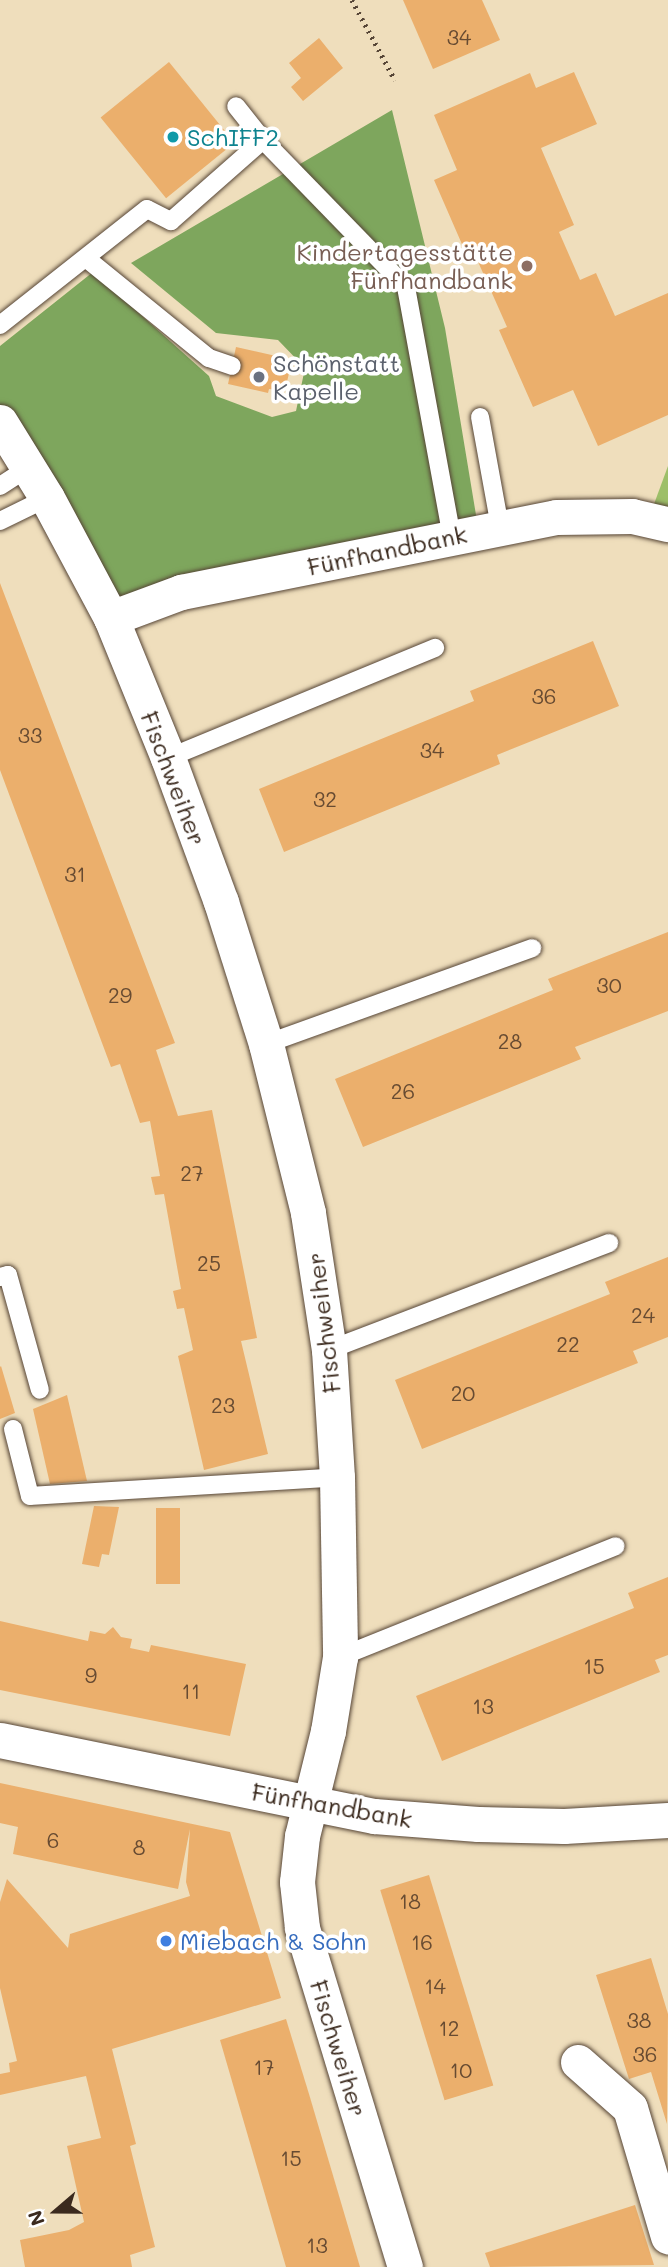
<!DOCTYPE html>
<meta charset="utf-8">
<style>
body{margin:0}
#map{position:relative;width:668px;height:2267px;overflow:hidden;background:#efdebc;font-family:Mali,sans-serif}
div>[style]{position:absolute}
.green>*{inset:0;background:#9dbf69}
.forest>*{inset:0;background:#7ea65d}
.building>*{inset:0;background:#ebaf6c;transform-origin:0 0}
.path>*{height:4.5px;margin-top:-2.25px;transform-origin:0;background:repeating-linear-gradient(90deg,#564536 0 2px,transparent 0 7px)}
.roads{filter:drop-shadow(0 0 2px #564536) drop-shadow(0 0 2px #564536)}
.lane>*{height:18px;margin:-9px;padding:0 9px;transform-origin:9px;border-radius:9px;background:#fff}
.street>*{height:35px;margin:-17.5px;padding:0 17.5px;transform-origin:17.5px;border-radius:17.5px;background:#fff}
.dots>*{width:19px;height:19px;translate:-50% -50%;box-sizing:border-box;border:4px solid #fff;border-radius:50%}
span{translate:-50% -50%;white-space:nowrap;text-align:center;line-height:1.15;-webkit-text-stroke:7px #fff;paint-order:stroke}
.number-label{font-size:21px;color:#674b32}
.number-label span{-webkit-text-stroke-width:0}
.culture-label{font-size:24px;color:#0d838f}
.left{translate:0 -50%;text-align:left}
.education-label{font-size:24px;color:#785e54}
.right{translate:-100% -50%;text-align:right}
.worship-label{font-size:24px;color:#5b616d}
.street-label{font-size:24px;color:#3b2a1e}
.shop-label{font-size:24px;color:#366cbe}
.north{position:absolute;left:21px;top:2176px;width:70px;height:70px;-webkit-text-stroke:5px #fff;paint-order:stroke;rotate:250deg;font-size:19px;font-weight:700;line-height:28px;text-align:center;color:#3b2a1e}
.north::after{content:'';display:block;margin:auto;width:24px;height:32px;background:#3b2a1e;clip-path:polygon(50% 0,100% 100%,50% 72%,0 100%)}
</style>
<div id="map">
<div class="green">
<div style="clip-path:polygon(668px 466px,668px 521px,650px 515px)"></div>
</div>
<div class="forest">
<div style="clip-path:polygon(392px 110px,445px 328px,478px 527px,112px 615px,0 417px,0 346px,93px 272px,209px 376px,216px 396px,272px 417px,296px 411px,305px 368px,278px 340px,216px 333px,131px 263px)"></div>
</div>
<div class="building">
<div style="clip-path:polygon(403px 0,482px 0,500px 40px,433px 69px)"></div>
<div style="clip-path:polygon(319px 38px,343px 68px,303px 101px,291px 87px,301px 78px,289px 63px)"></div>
<div style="left:169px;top:62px;width:104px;height:88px;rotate:51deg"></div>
<div style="clip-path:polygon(574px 72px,597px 124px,541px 148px,574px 225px,559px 232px,580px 280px,596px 273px,615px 316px,668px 293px,668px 415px,598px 446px,573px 390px,533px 407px,499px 330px,507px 327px,475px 255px,468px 258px,434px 180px,457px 170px,434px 115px,530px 73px,536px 88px)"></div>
<div style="clip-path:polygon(236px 347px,276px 356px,275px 361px,283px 363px,290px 369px,286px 386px,277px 390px,269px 389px,268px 393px,228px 384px)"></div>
<div style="clip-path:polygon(0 583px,175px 1043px,156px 1050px,178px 1116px,212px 1110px,257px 1338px,241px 1341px,268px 1454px,204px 1470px,178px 1356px,193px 1350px,184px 1308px,177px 1309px,173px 1291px,181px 1289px,164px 1194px,155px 1195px,151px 1177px,160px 1176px,150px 1121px,140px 1123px,120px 1064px,111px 1067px,0 770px)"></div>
<div style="clip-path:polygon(593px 641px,619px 706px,497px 755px,500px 764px,284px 852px,259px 789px,474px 701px,470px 691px)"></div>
<div style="clip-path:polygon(668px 932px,668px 1011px,575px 1047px,581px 1059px,363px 1147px,335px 1079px,553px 990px,548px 979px)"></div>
<div style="clip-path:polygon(668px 1257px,668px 1337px,633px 1351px,638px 1363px,422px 1449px,395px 1380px,610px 1294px,605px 1282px)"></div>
<div style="clip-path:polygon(1px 1366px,15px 1413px,0 1419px,0 1367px)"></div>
<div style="clip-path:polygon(67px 1395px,87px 1481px,50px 1484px,33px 1409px)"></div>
<div style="clip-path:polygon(94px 1506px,119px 1507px,109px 1555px,102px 1554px,99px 1567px,82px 1564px)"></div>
<div style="left:156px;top:1508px;width:24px;height:76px"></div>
<div style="clip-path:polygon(668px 1577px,668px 1655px,655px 1660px,660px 1672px,442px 1761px,416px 1696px,634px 1608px,628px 1593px)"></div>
<div style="clip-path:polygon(0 1621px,88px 1641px,90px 1631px,105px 1634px,113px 1627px,121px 1637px,132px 1639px,130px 1648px,149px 1652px,151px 1645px,246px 1664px,230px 1736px,0 1690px)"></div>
<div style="clip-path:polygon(0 1783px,230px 1832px,281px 1998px,112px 2049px,136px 2144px,130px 2146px,155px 2247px,130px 2255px,132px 2267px,25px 2267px,20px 2240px,69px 2230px,84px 2222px,67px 2146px,101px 2138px,86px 2076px,0 2095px,0 2074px,10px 2072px,9px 2063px,17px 2061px,0 1988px,0 1902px,7px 1879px,68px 1948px,70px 1934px,190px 1896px,186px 1882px,190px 1829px,178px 1889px,13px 1854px,18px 1827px,0 1823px)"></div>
<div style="left:429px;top:1875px;width:220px;height:51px;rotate:73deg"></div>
<div style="clip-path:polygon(651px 1958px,668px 2014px,667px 2124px,651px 2072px,629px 2079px,596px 1975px)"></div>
<div style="clip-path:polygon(286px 2019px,309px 2094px,360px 2267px,286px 2267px,220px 2040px)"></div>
<div style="clip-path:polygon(635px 2205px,654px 2265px,490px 2267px,485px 2253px)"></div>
</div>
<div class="path">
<div style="left:352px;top:0;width:91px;rotate:61.7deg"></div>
</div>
<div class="roads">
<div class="lane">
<div style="left:263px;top:140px;width:205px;rotate:45.8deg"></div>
<div style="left:406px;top:287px;width:254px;rotate:79.6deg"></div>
<div style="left:87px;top:259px;width:157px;rotate:39.1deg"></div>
<div style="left:209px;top:358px;width:24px;rotate:19deg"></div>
<div style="left:0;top:325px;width:187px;rotate:-38.3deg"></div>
<div style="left:147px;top:209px;width:27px;rotate:27deg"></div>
<div style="left:171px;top:221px;width:123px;rotate:-41.4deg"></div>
<div style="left:263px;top:140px;width:43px;rotate:-128.5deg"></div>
<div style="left:480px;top:417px;width:112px;rotate:79.7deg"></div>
<div style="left:0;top:486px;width:35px;rotate:-33deg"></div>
<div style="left:0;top:521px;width:52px;rotate:-26.1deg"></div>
<div style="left:168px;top:758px;width:289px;rotate:-22.4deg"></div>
<div style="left:266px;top:1044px;width:283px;rotate:-19.8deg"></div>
<div style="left:0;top:1277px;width:8px;rotate:-14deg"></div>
<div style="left:8px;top:1275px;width:119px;rotate:74.5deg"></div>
<div style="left:329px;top:1350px;width:300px;rotate:-20.9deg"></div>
<div style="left:13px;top:1429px;width:69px;rotate:75.8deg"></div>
<div style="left:30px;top:1496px;width:308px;rotate:-3.5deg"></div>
<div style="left:340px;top:1657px;width:297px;rotate:-21.9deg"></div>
</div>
<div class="street">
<div style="left:0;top:422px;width:89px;rotate:58.3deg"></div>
<div style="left:47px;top:498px;width:136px;rotate:61.9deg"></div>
<div style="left:111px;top:618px;width:151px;rotate:67.8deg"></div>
<div style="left:168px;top:758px;width:153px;rotate:69.8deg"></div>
<div style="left:221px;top:902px;width:149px;rotate:72.4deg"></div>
<div style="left:266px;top:1044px;width:174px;rotate:76deg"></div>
<div style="left:308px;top:1213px;width:139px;rotate:81.3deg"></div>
<div style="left:329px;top:1350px;width:127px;rotate:86.4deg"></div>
<div style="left:337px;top:1477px;width:180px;rotate:89deg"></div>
<div style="left:340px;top:1657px;width:75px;rotate:99.2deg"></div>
<div style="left:328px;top:1731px;width:108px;rotate:103.9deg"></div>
<div style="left:302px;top:1836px;width:46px;rotate:96.2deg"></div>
<div style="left:297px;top:1882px;width:46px;rotate:83.8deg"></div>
<div style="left:302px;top:1928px;width:354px;rotate:73.1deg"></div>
<div style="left:111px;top:618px;width:75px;rotate:-20.4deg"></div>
<div style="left:181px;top:592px;width:382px;rotate:-11.3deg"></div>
<div style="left:556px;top:517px;width:76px;rotate:-0.8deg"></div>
<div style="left:632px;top:516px;width:37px;rotate:13deg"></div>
<div style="left:0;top:1740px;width:382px;rotate:11.5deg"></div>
<div style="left:374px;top:1816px;width:104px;rotate:4.4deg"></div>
<div style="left:478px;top:1824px;width:86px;rotate:1.3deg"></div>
<div style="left:564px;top:1826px;width:104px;rotate:-3.3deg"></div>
<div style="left:578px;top:2062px;width:69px;rotate:41.5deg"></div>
<div style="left:630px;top:2108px;width:134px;rotate:73.5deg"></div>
</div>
</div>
<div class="dots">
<div style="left:173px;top:137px;background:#0f9aa8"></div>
<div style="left:527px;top:266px;background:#8d6e63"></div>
<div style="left:259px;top:377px;background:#6b7280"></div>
<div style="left:166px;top:1941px;background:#3f7fe0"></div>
</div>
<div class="number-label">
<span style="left:459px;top:37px">34</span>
<span style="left:544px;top:696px">36</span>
<span style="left:30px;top:735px">33</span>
<span style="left:432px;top:750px">34</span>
<span style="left:325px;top:799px">32</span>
<span style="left:75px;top:874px">31</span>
<span style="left:609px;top:985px">30</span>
<span style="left:120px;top:995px">29</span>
<span style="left:510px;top:1041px">28</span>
<span style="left:403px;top:1091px">26</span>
<span style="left:192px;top:1173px">27</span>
<span style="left:209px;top:1263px">25</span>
<span style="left:643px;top:1315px">24</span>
<span style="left:568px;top:1344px">22</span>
<span style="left:463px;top:1393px">20</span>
<span style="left:223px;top:1405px">23</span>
<span style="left:594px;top:1666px">15</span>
<span style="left:91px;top:1675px">9</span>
<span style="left:191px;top:1691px">11</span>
<span style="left:483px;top:1706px">13</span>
<span style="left:53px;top:1840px">6</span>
<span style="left:139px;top:1847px">8</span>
<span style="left:410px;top:1901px">18</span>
<span style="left:422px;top:1942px">16</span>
<span style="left:435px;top:1986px">14</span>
<span style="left:639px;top:2020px">38</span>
<span style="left:449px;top:2028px">12</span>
<span style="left:645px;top:2054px">36</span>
<span style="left:264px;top:2067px">17</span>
<span style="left:461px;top:2070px">10</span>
<span style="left:291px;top:2158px">15</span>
<span style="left:317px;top:2245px">13</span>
</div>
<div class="culture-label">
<span class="left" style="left:187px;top:137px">SchIFF2</span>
</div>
<div class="education-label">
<span class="right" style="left:513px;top:266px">Kindertagesstätte<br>Fünfhandbank</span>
</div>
<div class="worship-label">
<span class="left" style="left:273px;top:377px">Schönstatt<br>Kapelle</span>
</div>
<div class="street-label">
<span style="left:387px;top:550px;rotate:-12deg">Fünfhandbank</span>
<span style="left:174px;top:778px;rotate:69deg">Fischweiher</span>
<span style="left:323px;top:1323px;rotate:-97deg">Fischweiher</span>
<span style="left:332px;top:1805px;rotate:10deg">Fünfhandbank</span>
<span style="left:339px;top:2048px;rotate:73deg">Fischweiher</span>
</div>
<div class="shop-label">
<span class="left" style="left:180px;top:1941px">Miebach &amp; Sohn</span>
</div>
<div class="north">N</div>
</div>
